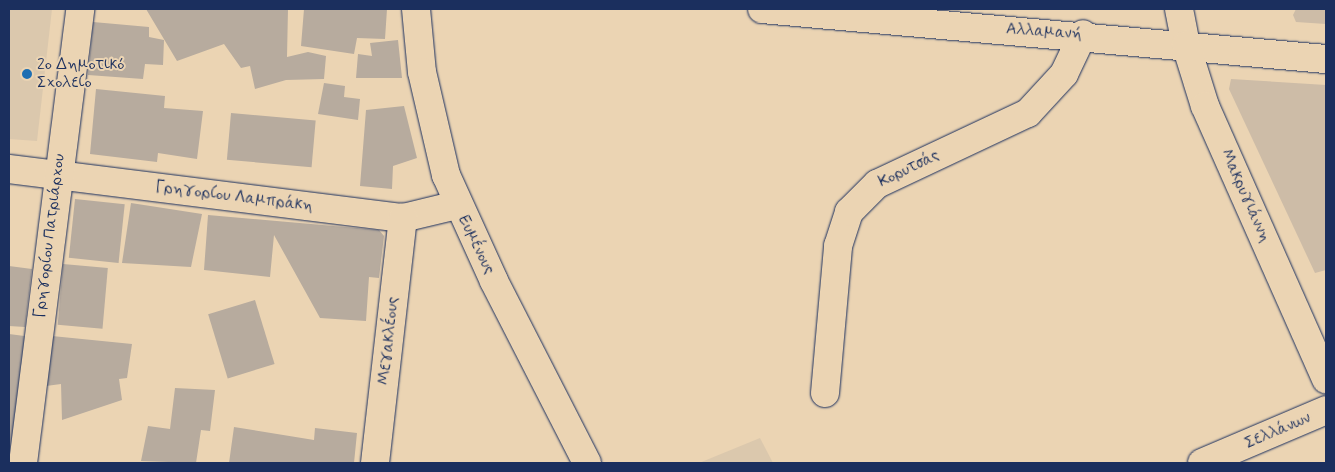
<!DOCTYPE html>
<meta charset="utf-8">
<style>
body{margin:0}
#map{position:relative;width:1335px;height:472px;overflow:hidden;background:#ebd4b3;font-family:Mynerve,sans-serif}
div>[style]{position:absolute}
.built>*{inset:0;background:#dbc8ad}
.green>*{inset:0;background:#cdbca7}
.building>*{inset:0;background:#b7ab9e;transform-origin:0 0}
.roads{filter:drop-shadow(0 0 1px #1b2f5e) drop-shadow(0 0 1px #1b2f5e)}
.street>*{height:28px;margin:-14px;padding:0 14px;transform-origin:14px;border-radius:14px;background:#ebd4b3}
.secondary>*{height:28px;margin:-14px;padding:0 14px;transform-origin:14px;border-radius:14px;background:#ebd4b3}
.dots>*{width:14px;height:14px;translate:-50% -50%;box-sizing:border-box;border:2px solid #ebd4b3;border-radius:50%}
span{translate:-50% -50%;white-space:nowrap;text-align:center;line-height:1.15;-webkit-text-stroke:4px #ebd4b3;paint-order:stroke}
.street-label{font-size:16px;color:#1b2f5e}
.poi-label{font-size:16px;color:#1b2f5e}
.left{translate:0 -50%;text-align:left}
.frame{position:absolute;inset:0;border:10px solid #1b2f5e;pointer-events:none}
</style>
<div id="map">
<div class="built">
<div style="clip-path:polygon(9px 9px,52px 9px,37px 141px,9px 139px)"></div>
<div style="clip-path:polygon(760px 438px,773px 463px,699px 463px)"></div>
</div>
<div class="green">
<div style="clip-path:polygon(1296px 9px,1326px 9px,1326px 24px,1296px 22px,1293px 15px)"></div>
<div style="clip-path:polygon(1231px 79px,1326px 85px,1326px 270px,1315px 273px,1229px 89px)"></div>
</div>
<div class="building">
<div style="clip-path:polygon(146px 9px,288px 9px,287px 57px,308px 52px,326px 56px,324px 79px,286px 80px,255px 89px,250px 66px,241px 68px,224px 44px,177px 61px)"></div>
<div style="clip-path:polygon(304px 9px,387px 9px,385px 39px,357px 38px,354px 54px,301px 46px)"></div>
<div style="clip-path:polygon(93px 22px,149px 27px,149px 37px,164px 40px,163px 65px,145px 64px,143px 79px,88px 75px)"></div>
<div style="clip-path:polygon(398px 40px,402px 78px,356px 78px,358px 54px,372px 56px,370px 43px)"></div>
<div style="clip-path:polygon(324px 83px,345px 86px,344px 97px,360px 99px,358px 120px,318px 114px)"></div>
<div style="clip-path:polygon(96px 89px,165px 96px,164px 108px,203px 111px,197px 159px,158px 153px,157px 162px,90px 154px)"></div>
<div style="clip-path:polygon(404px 106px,417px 158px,393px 166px,392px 189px,360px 186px,366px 110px)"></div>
<div style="left:231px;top:113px;width:85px;height:47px;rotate:5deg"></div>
<div style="left:75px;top:199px;width:50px;height:59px;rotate:6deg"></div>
<div style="clip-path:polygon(131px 203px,202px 214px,191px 267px,122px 263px)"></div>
<div style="clip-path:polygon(208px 215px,379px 230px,384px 236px,379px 278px,369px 277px,366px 321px,320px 318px,274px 235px,270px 277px,204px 270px)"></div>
<div style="left:63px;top:264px;width:45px;height:61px;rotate:5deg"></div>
<div style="clip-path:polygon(9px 266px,32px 269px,25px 327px,9px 326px)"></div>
<div style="left:255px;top:300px;width:67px;height:49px;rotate:73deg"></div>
<div style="clip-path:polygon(9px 334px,32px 337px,17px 458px,9px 457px)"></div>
<div style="clip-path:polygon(52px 336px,132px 344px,127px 378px,119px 379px,122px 400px,62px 420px,61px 384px,46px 386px)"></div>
<div style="clip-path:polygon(175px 388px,215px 390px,210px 431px,201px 430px,196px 463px,141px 461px,148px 426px,170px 429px)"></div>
<div style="clip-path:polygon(234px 427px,314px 440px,315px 428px,357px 433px,354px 463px,229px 463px)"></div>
</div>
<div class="roads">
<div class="street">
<div style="left:416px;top:9px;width:63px;rotate:84.6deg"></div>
<div style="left:422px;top:72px;width:106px;rotate:76.9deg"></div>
<div style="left:446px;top:175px;width:116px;rotate:65.6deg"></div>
<div style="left:494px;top:281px;width:204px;rotate:62.9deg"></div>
<div style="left:1179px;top:9px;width:37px;rotate:79deg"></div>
<div style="left:9px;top:169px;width:397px;rotate:7.1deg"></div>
<div style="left:403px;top:218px;width:56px;rotate:-13.5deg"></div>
<div style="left:825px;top:393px;width:148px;rotate:-84.9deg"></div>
<div style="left:838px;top:246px;width:36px;rotate:-72deg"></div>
<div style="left:849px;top:212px;width:40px;rotate:-45deg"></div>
<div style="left:877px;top:184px;width:167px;rotate:-25.2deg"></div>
<div style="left:1028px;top:113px;width:53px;rotate:-47.3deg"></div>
<div style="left:1064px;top:74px;width:44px;rotate:-64.6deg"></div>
<div style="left:23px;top:463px;width:458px;rotate:-82.8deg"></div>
<div style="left:375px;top:463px;width:247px;rotate:-83.5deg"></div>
<div style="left:1202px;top:463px;width:135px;rotate:-23.1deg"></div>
</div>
<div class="secondary">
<div style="left:762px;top:9px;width:566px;rotate:5.07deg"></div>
<div style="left:1186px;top:45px;width:64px;rotate:72.7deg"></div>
<div style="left:1205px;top:106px;width:299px;rotate:66.1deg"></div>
</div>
</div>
<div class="dots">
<div style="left:27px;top:74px;background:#1f6fb2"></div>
</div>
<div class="street-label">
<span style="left:1044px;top:32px;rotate:4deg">Αλλαμανή</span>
<span style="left:909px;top:169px;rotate:-26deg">Κορυτσάς</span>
<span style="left:1245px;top:196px;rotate:66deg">Μακρυγιάννη</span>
<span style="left:234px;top:197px;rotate:7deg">Γρηγορίου Λαμπράκη</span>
<span style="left:50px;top:236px;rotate:-83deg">Γρηγορίου Πατριάρχου</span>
<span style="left:476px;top:245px;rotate:64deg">Ευμένους</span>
<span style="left:389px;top:341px;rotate:-84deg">Μεγακλέους</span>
<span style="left:1278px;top:431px;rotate:-23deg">Σελλάνων</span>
</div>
<div class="poi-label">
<span class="left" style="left:37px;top:74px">2ο Δημοτικό<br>Σχολείο</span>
</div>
<div class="frame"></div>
</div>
